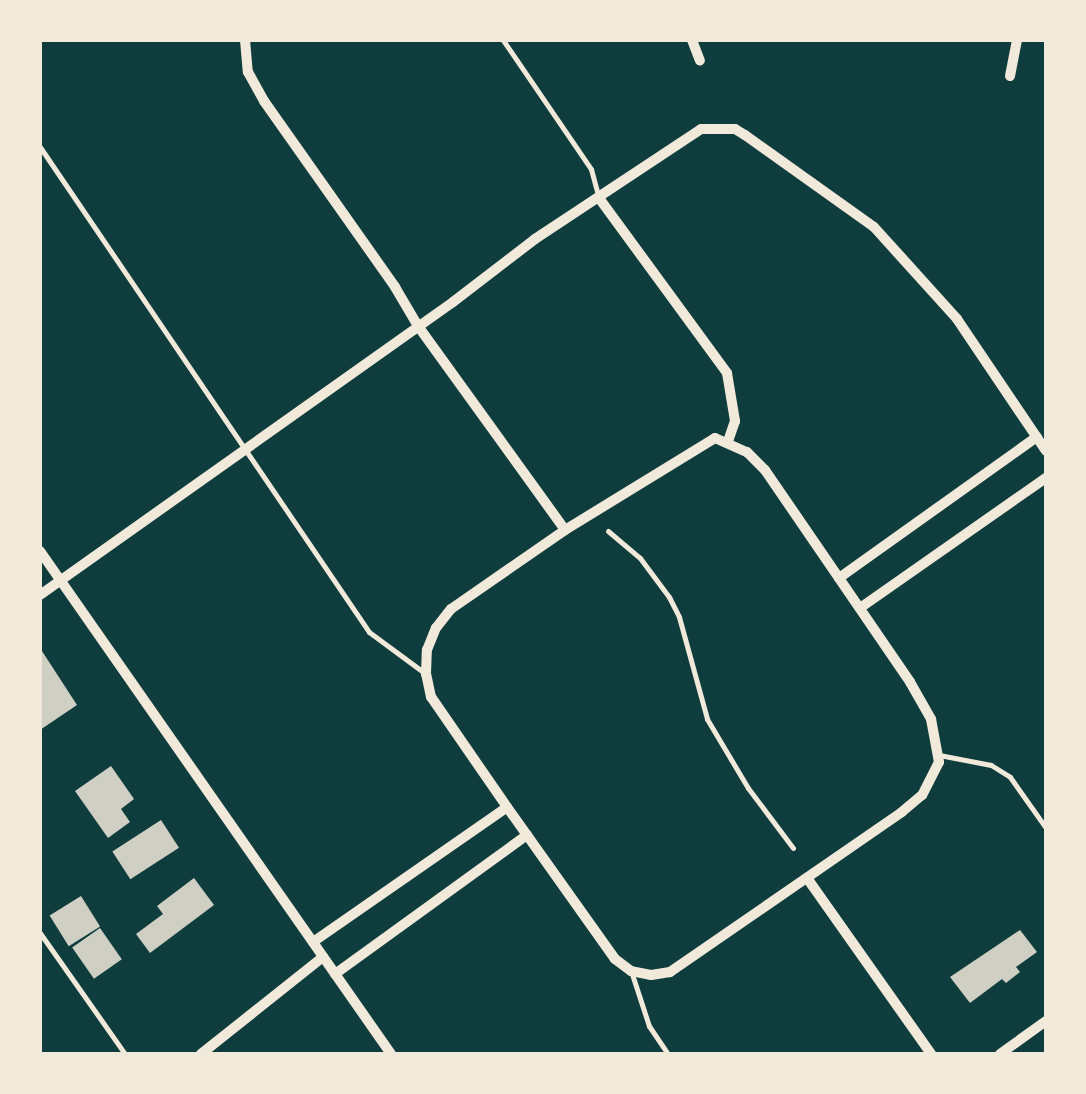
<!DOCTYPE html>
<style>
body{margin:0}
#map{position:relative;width:1086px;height:1094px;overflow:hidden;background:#0f3d3e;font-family:Cabin,sans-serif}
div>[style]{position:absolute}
.building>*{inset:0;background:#cfcfc3;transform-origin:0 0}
.path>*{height:5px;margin:-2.5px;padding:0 2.5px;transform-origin:2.5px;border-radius:2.5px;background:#f1e9da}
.service>*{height:5px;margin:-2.5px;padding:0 2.5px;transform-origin:2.5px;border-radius:2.5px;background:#f1e9da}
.minor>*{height:10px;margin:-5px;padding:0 5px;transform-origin:5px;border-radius:5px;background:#f1e9da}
span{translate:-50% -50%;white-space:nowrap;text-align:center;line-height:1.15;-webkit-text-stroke:8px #f1e9da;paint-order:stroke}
.frame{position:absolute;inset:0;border:42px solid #f1e9da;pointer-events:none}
</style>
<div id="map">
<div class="building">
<div style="clip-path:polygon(40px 648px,77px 705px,40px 730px)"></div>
<div style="clip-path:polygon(111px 766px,134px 799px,121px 809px,130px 822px,108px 838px,75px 791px)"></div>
<div style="left:161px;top:820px;width:33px;height:58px;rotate:57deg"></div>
<div style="clip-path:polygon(194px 878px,214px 905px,150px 953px,136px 934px,163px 914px,157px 906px)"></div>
<div style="left:81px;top:896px;width:36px;height:37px;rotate:58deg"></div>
<div style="left:100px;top:928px;width:38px;height:34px;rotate:55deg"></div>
<div style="clip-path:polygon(1020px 930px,1037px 952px,1016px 967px,1020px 972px,1006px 983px,1002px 979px,970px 1003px,950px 977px)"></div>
</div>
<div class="path">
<div style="left:608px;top:531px;width:42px;rotate:40.2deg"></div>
<div style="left:640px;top:558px;width:49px;rotate:53.4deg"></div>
<div style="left:669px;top:597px;width:22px;rotate:63deg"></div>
<div style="left:679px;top:617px;width:106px;rotate:74.6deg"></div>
<div style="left:707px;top:719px;width:80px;rotate:59.3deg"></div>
<div style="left:748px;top:788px;width:75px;rotate:53.1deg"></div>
</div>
<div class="service">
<div style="left:503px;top:40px;width:156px;rotate:55.7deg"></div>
<div style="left:591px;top:169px;width:30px;rotate:75deg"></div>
<div style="left:40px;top:147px;width:586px;rotate:55.85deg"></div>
<div style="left:369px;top:632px;width:71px;rotate:36.4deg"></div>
<div style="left:939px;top:755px;width:53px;rotate:10.9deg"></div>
<div style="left:991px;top:765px;width:22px;rotate:32deg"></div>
<div style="left:1010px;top:777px;width:62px;rotate:54.8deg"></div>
<div style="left:40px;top:933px;width:148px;rotate:54.9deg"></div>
<div style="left:632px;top:974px;width:55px;rotate:71.9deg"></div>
<div style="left:649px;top:1026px;width:34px;rotate:56deg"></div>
</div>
<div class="minor">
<div style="left:245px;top:40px;width:32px;rotate:85deg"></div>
<div style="left:248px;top:72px;width:33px;rotate:61deg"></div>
<div style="left:264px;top:101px;width:228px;rotate:54.8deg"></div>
<div style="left:395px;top:287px;width:45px;rotate:59.5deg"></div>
<div style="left:418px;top:326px;width:251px;rotate:54.2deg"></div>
<div style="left:692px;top:40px;width:22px;rotate:69deg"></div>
<div style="left:1010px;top:76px;width:37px;rotate:-79deg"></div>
<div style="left:599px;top:198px;width:217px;rotate:53.8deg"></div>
<div style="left:727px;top:373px;width:49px;rotate:80.5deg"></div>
<div style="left:735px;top:421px;width:21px;rotate:109deg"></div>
<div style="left:715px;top:438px;width:35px;rotate:24deg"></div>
<div style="left:747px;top:452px;width:25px;rotate:45deg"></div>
<div style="left:765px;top:470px;width:257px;rotate:55.6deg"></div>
<div style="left:910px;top:682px;width:43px;rotate:60.4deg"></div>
<div style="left:931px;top:719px;width:44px;rotate:79.5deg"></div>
<div style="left:939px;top:762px;width:37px;rotate:117deg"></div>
<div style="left:922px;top:795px;width:26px;rotate:140deg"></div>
<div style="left:902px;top:812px;width:282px;rotate:145.4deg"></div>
<div style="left:670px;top:972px;width:19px;rotate:171deg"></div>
<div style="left:651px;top:975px;width:20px;rotate:-169deg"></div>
<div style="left:631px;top:971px;width:20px;rotate:-143deg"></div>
<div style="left:615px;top:959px;width:186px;rotate:-125.4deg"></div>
<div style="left:507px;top:807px;width:134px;rotate:-124.6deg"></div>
<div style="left:431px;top:697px;width:24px;rotate:-102deg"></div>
<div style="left:426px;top:674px;width:24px;rotate:-88deg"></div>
<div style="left:427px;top:650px;width:24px;rotate:-68deg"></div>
<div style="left:436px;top:628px;width:24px;rotate:-52deg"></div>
<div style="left:451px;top:609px;width:139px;rotate:-34.7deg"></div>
<div style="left:565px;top:530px;width:176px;rotate:-31.5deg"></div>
<div style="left:40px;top:551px;width:613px;rotate:55.09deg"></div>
<div style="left:839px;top:578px;width:243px;rotate:-35.5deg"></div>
<div style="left:40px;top:595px;width:506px;rotate:-35.35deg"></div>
<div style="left:453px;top:302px;width:103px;rotate:-37.5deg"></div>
<div style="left:535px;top:239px;width:199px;rotate:-33.5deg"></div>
<div style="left:701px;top:129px;width:34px"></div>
<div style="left:735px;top:129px;width:12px;rotate:31deg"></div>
<div style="left:745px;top:135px;width:158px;rotate:35.5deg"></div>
<div style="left:874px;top:227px;width:124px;rotate:47.9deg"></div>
<div style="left:957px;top:319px;width:159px;rotate:56deg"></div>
<div style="left:860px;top:608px;width:227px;rotate:-35deg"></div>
<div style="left:807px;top:878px;width:215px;rotate:54.8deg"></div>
<div style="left:313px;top:942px;width:236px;rotate:-34.8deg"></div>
<div style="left:335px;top:974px;width:237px;rotate:-35.9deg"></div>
<div style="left:201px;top:1054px;width:156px;rotate:-38.5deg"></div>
<div style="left:1000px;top:1054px;width:57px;rotate:-35.7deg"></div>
</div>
<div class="frame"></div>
</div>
